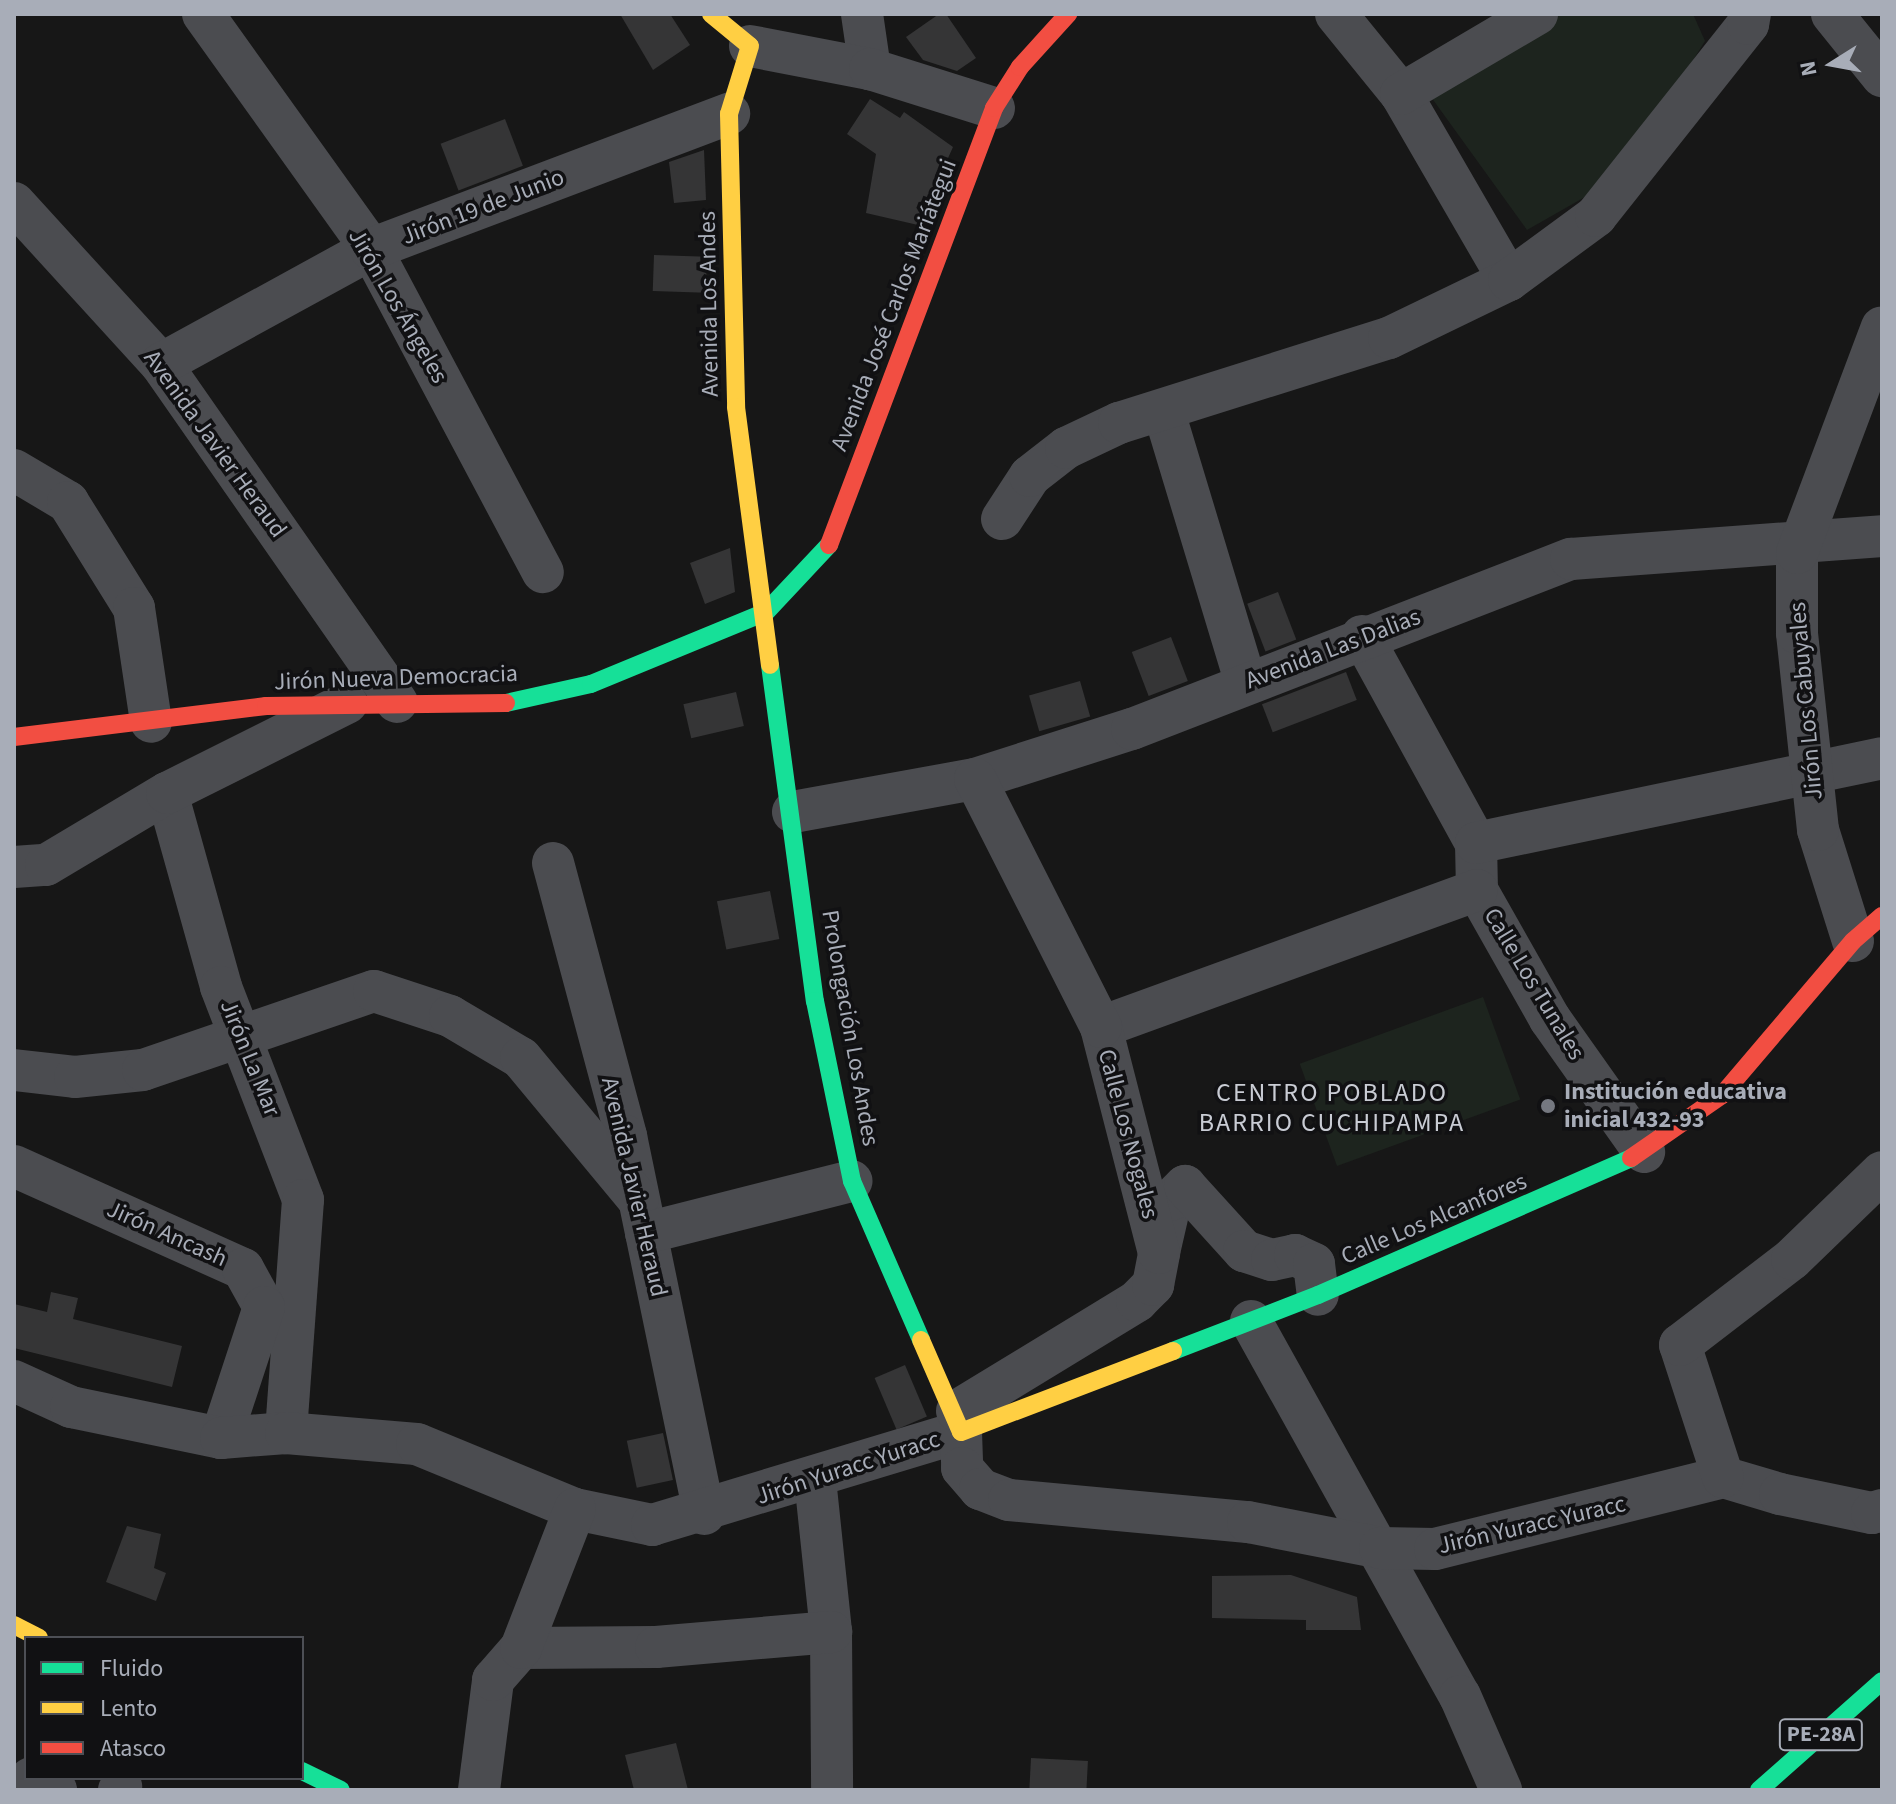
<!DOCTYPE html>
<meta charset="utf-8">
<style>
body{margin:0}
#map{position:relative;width:1896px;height:1804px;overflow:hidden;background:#171717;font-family:"Source Sans 3",sans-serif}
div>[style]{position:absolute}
.green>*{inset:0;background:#1d241e;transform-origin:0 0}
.building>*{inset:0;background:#353536;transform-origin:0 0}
.street>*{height:42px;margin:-21px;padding:0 21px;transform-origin:21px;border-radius:21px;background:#4b4c50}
.fast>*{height:18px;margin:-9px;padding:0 9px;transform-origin:9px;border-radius:9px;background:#16e098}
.slow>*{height:18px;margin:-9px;padding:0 9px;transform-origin:9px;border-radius:9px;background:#ffcf43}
.jam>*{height:18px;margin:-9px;padding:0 9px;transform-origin:9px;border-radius:9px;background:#f24e42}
.dots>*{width:22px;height:22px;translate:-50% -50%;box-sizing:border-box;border:4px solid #111113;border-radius:50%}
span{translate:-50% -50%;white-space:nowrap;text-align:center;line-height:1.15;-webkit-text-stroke:7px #111113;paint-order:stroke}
.shield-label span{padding:2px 6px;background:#111113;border:2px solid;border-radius:6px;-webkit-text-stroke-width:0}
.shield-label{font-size:22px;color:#a8adb8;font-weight:700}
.street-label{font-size:24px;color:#a8adb8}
.poi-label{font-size:24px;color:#a8adb8;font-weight:700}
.left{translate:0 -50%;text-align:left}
.neighbourhood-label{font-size:26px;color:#c9ccd4;letter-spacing:2px}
.frame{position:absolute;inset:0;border:16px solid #a8adb8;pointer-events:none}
.legend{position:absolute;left:24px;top:1636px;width:280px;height:144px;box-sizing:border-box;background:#111113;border:2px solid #4d4f55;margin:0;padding:10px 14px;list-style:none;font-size:24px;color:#a8adb8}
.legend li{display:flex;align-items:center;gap:16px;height:40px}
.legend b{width:40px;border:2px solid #4d4f55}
.north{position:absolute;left:1792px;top:24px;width:80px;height:80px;-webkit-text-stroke:6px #111113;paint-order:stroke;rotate:259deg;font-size:22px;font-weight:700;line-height:32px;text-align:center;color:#a8adb8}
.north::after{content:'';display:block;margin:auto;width:28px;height:36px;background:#a8adb8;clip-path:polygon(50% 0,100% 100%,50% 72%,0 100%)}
</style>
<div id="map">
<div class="green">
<i style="clip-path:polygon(1546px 14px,1693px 14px,1705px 41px,1620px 177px,1527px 230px,1426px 90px)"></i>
<i style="left:1483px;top:997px;width:109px;height:195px;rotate:70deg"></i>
</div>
<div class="building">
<i style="clip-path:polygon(620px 14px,670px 14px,690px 45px,653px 70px)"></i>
<i style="clip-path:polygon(939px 14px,946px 14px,976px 58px,957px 71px,923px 60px,906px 37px)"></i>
<i style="clip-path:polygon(870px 99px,900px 118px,904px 112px,953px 147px,918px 225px,866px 213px,876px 154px,847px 134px)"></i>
<i style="left:505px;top:119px;width:50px;height:69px;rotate:69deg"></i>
<i style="clip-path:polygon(704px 150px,706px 200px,674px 203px,669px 162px)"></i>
<i style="left:654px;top:255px;width:53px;height:36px;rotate:2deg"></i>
<i style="clip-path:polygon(730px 548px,735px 592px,705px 604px,690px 563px)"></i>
<i style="left:1278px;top:592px;width:51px;height:33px;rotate:69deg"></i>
<i style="left:1171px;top:637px;width:47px;height:42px;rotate:69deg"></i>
<i style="left:1346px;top:672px;width:30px;height:90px;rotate:69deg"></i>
<i style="left:1080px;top:681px;width:37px;height:53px;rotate:74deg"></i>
<i style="left:736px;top:692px;width:35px;height:54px;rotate:77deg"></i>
<i style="left:770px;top:891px;width:49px;height:54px;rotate:79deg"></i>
<i style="clip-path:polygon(51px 1292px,78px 1298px,73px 1319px,182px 1346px,172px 1387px,14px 1348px,14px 1304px,47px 1312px)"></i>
<i style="left:905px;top:1365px;width:56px;height:33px;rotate:67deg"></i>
<i style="left:663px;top:1433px;width:48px;height:37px;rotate:78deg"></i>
<i style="clip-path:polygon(127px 1526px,161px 1534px,154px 1568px,166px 1573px,156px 1601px,106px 1582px)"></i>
<i style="clip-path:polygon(1291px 1575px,1357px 1597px,1361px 1630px,1306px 1630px,1306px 1620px,1212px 1618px,1212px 1576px)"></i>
<i style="clip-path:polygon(676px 1743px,688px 1790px,634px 1790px,625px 1755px)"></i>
<i style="left:1031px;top:1758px;width:57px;height:32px;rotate:3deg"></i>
</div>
<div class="street">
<i style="left:203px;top:14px;width:289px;rotate:54.4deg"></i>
<i style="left:371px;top:249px;width:366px;rotate:62deg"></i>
<i style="left:862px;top:14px;width:56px;rotate:81.7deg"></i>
<i style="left:1336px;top:14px;width:103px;rotate:50.9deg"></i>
<i style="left:1401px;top:94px;width:215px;rotate:59.9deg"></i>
<i style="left:1832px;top:14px;width:80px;rotate:51.1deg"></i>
<i style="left:750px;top:46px;width:122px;rotate:10.9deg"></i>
<i style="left:870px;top:69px;width:130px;rotate:17.5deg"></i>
<i style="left:1401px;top:94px;width:158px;rotate:-30.5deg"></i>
<i style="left:14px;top:203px;width:218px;rotate:47.6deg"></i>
<i style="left:161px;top:364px;width:412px;rotate:55.1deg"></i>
<i style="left:161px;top:364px;width:239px;rotate:-28.7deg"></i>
<i style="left:371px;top:249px;width:383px;rotate:-20.7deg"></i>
<i style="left:1164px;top:412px;width:283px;rotate:73.2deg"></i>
<i style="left:14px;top:470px;width:63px;rotate:30.7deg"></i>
<i style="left:68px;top:502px;width:125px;rotate:58.1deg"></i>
<i style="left:134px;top:608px;width:115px;rotate:81.5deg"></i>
<i style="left:1002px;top:519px;width:51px;rotate:-56.9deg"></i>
<i style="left:1030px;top:476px;width:46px;rotate:-37.9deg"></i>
<i style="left:1066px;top:448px;width:59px;rotate:-25.3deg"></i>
<i style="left:1119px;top:423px;width:283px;rotate:-17.5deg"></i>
<i style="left:1389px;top:338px;width:133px;rotate:-25.8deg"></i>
<i style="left:1509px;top:280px;width:108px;rotate:-36.3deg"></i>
<i style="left:1596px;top:216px;width:245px;rotate:-51.6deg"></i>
<i style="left:1748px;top:24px;width:10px;rotate:-79deg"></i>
<i style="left:1362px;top:636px;width:236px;rotate:61.2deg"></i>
<i style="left:1476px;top:843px;width:47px;rotate:88.8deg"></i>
<i style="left:1477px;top:890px;width:148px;rotate:60.5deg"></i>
<i style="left:1550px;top:1019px;width:163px;rotate:54.7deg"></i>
<i style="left:167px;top:793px;width:201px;rotate:74.4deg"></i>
<i style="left:221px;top:987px;width:228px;rotate:68.9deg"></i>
<i style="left:303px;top:1200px;width:234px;rotate:94.2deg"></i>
<i style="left:793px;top:812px;width:185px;rotate:-10.3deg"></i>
<i style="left:975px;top:779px;width:165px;rotate:-17.7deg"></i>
<i style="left:1132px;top:729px;width:471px;rotate:-21.2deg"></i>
<i style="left:1571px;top:559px;width:312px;rotate:-4.2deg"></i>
<i style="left:1476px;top:843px;width:415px;rotate:-11.8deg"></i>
<i style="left:553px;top:863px;width:283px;rotate:75deg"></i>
<i style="left:626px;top:1136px;width:386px;rotate:78.3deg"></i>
<i style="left:14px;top:867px;width:32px;rotate:-4deg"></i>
<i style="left:46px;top:865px;width:141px;rotate:-30.8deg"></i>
<i style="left:167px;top:793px;width:201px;rotate:-26.6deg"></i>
<i style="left:1853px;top:941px;width:116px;rotate:-107.5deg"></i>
<i style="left:1818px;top:830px;width:198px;rotate:-96.1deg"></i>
<i style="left:1797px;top:633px;width:80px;rotate:-90deg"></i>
<i style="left:1797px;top:553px;width:241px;rotate:-69.4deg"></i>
<i style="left:1101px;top:1027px;width:400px;rotate:-20deg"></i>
<i style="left:14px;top:1070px;width:61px;rotate:6.5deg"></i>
<i style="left:75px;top:1077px;width:68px;rotate:-5.9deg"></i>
<i style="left:143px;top:1070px;width:244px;rotate:-18.9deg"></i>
<i style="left:374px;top:991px;width:80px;rotate:18.2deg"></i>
<i style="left:450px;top:1016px;width:82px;rotate:30.6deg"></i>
<i style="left:521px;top:1058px;width:183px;rotate:50.3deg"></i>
<i style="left:14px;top:1166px;width:251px;rotate:24.2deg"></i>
<i style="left:243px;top:1269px;width:43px;rotate:61.1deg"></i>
<i style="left:264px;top:1307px;width:138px;rotate:108.2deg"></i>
<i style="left:646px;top:1233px;width:212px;rotate:-14.2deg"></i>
<i style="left:1160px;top:1248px;width:49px;rotate:-77.1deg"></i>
<i style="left:1171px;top:1200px;width:20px;rotate:-45deg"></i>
<i style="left:1185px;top:1186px;width:88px;rotate:47.8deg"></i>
<i style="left:1244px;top:1251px;width:29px;rotate:18deg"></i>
<i style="left:1272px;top:1260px;width:24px;rotate:-12deg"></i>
<i style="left:1295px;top:1255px;width:21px;rotate:25deg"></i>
<i style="left:1314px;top:1264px;width:31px;rotate:83deg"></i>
<i style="left:1251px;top:1321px;width:429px;rotate:60.9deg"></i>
<i style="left:1460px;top:1696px;width:103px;rotate:66.4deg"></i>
<i style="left:14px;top:1381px;width:63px;rotate:24.5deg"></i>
<i style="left:71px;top:1407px;width:153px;rotate:11.7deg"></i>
<i style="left:221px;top:1438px;width:65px;rotate:-4.4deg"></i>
<i style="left:286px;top:1433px;width:131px;rotate:4.8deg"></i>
<i style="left:417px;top:1444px;width:171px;rotate:22.4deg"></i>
<i style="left:575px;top:1509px;width:79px;rotate:11.7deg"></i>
<i style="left:652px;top:1525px;width:323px;rotate:-16.8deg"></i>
<i style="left:961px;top:1432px;width:36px;rotate:88deg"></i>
<i style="left:962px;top:1468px;width:28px;rotate:49deg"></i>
<i style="left:980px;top:1489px;width:31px;rotate:21deg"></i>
<i style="left:1009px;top:1500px;width:240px;rotate:5.3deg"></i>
<i style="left:1248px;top:1522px;width:135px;rotate:11.1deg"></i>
<i style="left:1380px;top:1548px;width:55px;rotate:1deg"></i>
<i style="left:1435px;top:1549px;width:297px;rotate:-14deg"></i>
<i style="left:1723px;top:1477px;width:59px;rotate:16.6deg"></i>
<i style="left:1780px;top:1494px;width:94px;rotate:11.7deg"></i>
<i style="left:1872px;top:1513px;width:10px;rotate:-17deg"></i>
<i style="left:957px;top:1411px;width:211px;rotate:-31.4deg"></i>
<i style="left:1137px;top:1301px;width:23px;rotate:-45deg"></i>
<i style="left:1153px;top:1285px;width:33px;rotate:-79deg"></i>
<i style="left:1159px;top:1253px;width:233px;rotate:-104.4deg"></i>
<i style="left:1101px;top:1027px;width:278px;rotate:-116.9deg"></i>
<i style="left:1723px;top:1477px;width:139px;rotate:-108deg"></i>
<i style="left:1680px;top:1345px;width:141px;rotate:-37.5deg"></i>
<i style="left:1792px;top:1259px;width:125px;rotate:-44deg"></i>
<i style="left:815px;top:1479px;width:154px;rotate:84deg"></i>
<i style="left:831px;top:1632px;width:158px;rotate:89.6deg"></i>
<i style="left:521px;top:1648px;width:135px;rotate:-0.4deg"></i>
<i style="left:656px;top:1647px;width:176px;rotate:-4.9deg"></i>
<i style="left:31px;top:1778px;width:28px;rotate:26deg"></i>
<i style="left:119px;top:1790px;width:4px;rotate:-56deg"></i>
<i style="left:479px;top:1790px;width:111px;rotate:-82.7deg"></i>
<i style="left:493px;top:1680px;width:43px;rotate:-48.8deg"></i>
<i style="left:521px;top:1648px;width:149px;rotate:-68.8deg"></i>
</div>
<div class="fast">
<i style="left:770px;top:665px;width:339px;rotate:82.4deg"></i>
<i style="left:815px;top:1001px;width:184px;rotate:78.4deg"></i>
<i style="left:852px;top:1181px;width:173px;rotate:66.5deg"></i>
<i style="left:506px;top:703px;width:87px;rotate:-12.6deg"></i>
<i style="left:591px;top:684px;width:189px;rotate:-22.4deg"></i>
<i style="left:766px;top:612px;width:92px;rotate:-46.8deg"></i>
<i style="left:1173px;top:1351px;width:155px;rotate:-21.1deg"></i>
<i style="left:1318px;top:1295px;width:342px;rotate:-23.6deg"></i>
<i style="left:302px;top:1771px;width:43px;rotate:26deg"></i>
<i style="left:1759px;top:1790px;width:164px;rotate:-41.5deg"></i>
</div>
<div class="slow">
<i style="left:711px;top:14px;width:50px;rotate:39.4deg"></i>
<i style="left:750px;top:46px;width:71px;rotate:107.2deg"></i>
<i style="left:729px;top:114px;width:293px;rotate:88.6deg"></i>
<i style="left:736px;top:407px;width:260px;rotate:82.5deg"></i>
<i style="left:921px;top:1340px;width:100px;rotate:66.5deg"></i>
<i style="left:961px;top:1432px;width:227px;rotate:-20.9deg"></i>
<i style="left:14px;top:1625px;width:28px;rotate:27deg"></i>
</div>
<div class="jam">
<i style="left:829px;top:545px;width:467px;rotate:-69.3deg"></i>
<i style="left:994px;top:108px;width:49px;rotate:-57.6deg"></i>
<i style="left:1020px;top:67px;width:72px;rotate:-47.8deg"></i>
<i style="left:14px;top:737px;width:254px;rotate:-7deg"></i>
<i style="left:266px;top:706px;width:240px;rotate:-0.7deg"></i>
<i style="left:1631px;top:1158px;width:111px;rotate:-34.7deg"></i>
<i style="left:1722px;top:1095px;width:202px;rotate:-49.6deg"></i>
<i style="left:1853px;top:941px;width:38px;rotate:-41deg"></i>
</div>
<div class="dots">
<i style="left:1548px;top:1106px;background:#757880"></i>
</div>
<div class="shield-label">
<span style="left:1821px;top:1735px">PE-28A</span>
</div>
<div class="street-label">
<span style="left:483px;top:207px;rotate:-21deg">Jirón 19 de Junio</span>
<span style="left:709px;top:304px;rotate:-91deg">Avenida Los Andes</span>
<span style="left:894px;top:305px;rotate:-69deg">Avenida José Carlos Mariátegui</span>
<span style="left:398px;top:306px;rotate:60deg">Jirón Los Ángeles</span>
<span style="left:215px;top:444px;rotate:54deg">Avenida Javier Heraud</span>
<span style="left:1333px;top:649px;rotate:-21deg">Avenida Las Dalias</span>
<span style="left:396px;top:678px;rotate:-2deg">Jirón Nueva Democracia</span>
<span style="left:1806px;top:701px;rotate:-95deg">Jirón Los Cabuyales</span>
<span style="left:1534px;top:984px;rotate:59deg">Calle Los Tunales</span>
<span style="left:850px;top:1028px;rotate:80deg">Prolongación Los Andes</span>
<span style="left:250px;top:1058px;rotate:68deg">Jirón La Mar</span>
<span style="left:1128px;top:1134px;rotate:75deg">Calle Los Nogales</span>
<span style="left:634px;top:1187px;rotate:77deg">Avenida Javier Heraud</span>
<span style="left:1434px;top:1219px;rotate:-23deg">Calle Los Alcanfores</span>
<span style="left:167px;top:1234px;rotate:24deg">Jirón Ancash</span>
<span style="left:848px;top:1468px;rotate:-18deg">Jirón Yuracc Yuracc</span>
<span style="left:1532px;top:1525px;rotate:-13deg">Jirón Yuracc Yuracc</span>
</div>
<div class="poi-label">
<span class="left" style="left:1564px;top:1106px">Institución educativa<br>inicial 432-93</span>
</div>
<div class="neighbourhood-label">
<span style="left:1332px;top:1108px">CENTRO POBLADO<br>BARRIO CUCHIPAMPA</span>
</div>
<div class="frame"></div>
<ul class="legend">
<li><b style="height:10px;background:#16e098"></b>Fluido</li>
<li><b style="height:10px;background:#ffcf43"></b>Lento</li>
<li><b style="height:10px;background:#f24e42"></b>Atasco</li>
</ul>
<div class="north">N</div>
</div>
